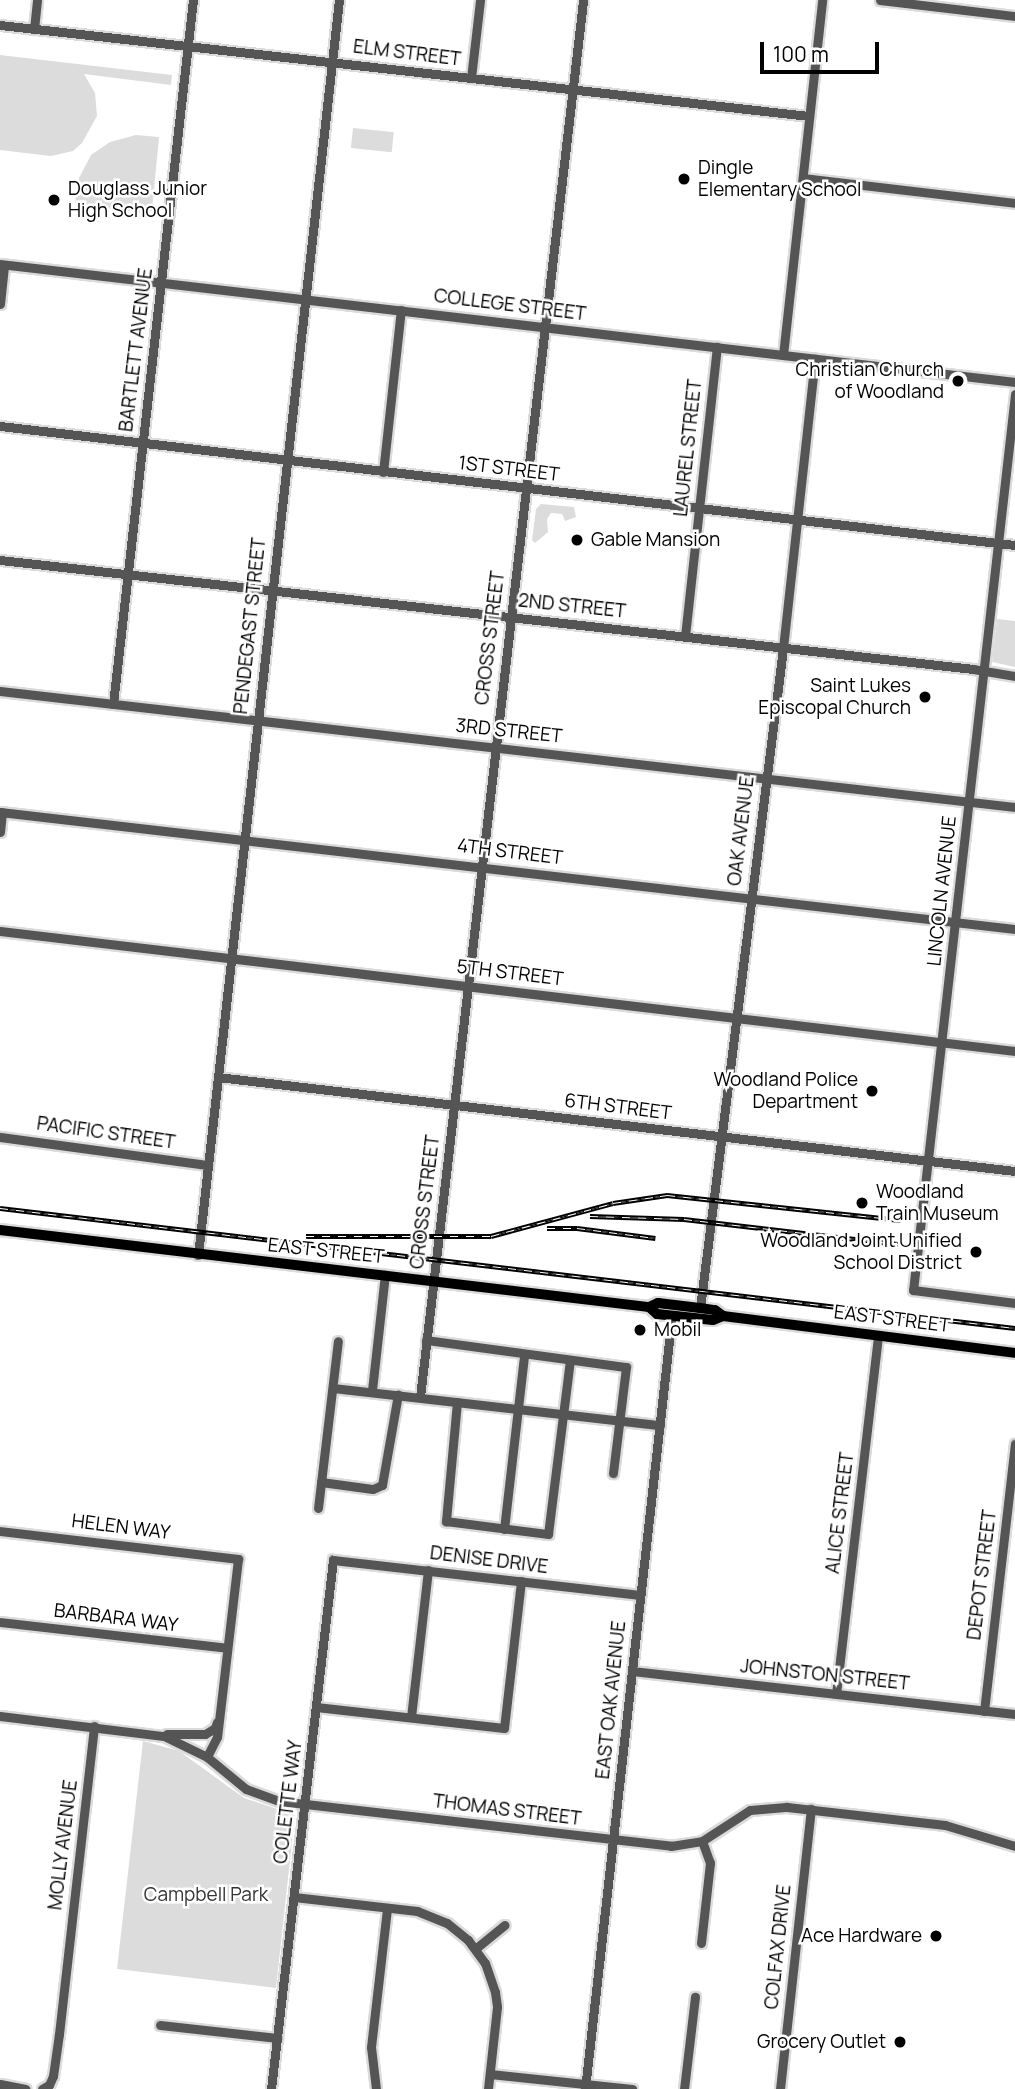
<!DOCTYPE html>
<style>
body{margin:0}
#map{position:relative;width:1015px;height:2089px;overflow:hidden;background:#fff;font-family:Manrope,sans-serif}
div>[style]{position:absolute}
.green>*{inset:0;background:#dcdcdc;transform-origin:0 0}
.roads{filter:drop-shadow(2px 0 #dbdbdb) drop-shadow(-2px 0 #dbdbdb) drop-shadow(0 2px #dbdbdb) drop-shadow(0 -2px #dbdbdb)}
.minor>*{height:9px;margin:-4.5px;padding:0 4.5px;transform-origin:4.5px;border-radius:4.5px;background:#555}
.major>*{height:10px;margin:-5px;padding:0 5px;transform-origin:5px;border-radius:5px;background:#000}
.rail>*{height:5px;margin-top:-2.5px;transform-origin:0;background:repeating-linear-gradient(90deg,#fff 0 8px,#000 0 16px);box-sizing:border-box;border-block:2px solid #000}
.dots>*{width:19px;height:19px;translate:-50% -50%;box-sizing:border-box;border:4px solid #fff;border-radius:50%}
span{translate:-50% -50%;white-space:nowrap;text-align:center;line-height:1.15;-webkit-text-stroke:5px #fff;paint-order:stroke}
.street-label{font-size:19px;color:#000}
.poi-label{font-size:19px;color:#000}
.left{translate:0 -50%;text-align:left}
.right{translate:-100% -50%;text-align:right}
.park-label{font-size:19px;color:#333}
.scale{position:absolute;left:760px;top:42px;width:119px;height:32px;box-sizing:border-box;border:4px solid #000;border-top:0;padding-left:9px;font-size:21px;line-height:24px;white-space:nowrap;color:#000;-webkit-text-stroke:5px #fff;paint-order:stroke}
</style>
<div id="map">
<div class="green">
<i style="clip-path:polygon(0 55px,172px 75px,171px 85px,84px 74px,95px 93px,97px 116px,82px 143px,73px 151px,51px 156px,0 150px)"></i>
<i style="left:353px;top:128px;width:41px;height:20px;rotate:6deg"></i>
<i style="clip-path:polygon(136px 135px,159px 137px,152px 210px,147px 214px,75px 203px,79px 178px,91px 155px,110px 142px)"></i>
<i style="clip-path:polygon(541px 504px,574px 507px,576px 517px,565px 521px,562px 514px,551px 513px,547px 519px,548px 532px,535px 543px,532px 540px,536px 509px)"></i>
<i style="clip-path:polygon(997px 619px,1015px 621px,1015px 667px,992px 662px)"></i>
<i style="clip-path:polygon(143px 1741px,179px 1751px,244px 1798px,295px 1815px,276px 1988px,117px 1969px)"></i>
</div>
<div class="roads">
<div class="minor">
<i style="left:880px;top:0;width:136px;rotate:6.8deg"></i>
<i style="left:0;top:25px;width:814px;rotate:6.42deg"></i>
<i style="left:34px;top:29px;width:29px;rotate:-84deg"></i>
<i style="left:471px;top:78px;width:79px;rotate:-83.4deg"></i>
<i style="left:803px;top:178px;width:213px;rotate:6.7deg"></i>
<i style="left:0;top:264px;width:1022px;rotate:6.63deg"></i>
<i style="left:0;top:304px;width:39px;rotate:-84deg"></i>
<i style="left:783px;top:355px;width:357px;rotate:-83.7deg"></i>
<i style="left:1015px;top:394px;width:902px;rotate:96.49deg"></i>
<i style="left:913px;top:1290px;width:103px;rotate:7.3deg"></i>
<i style="left:0;top:426px;width:1022px;rotate:6.69deg"></i>
<i style="left:383px;top:472px;width:163px;rotate:-83.7deg"></i>
<i style="left:0;top:560px;width:979px;rotate:6.39deg"></i>
<i style="left:973px;top:669px;width:43px;rotate:9.5deg"></i>
<i style="left:685px;top:636px;width:291px;rotate:-83.7deg"></i>
<i style="left:0;top:691px;width:1022px;rotate:6.52deg"></i>
<i style="left:113px;top:704px;width:709px;rotate:-83.52deg"></i>
<i style="left:0;top:812px;width:1022px;rotate:6.58deg"></i>
<i style="left:0;top:832px;width:20px;rotate:-84deg"></i>
<i style="left:0;top:931px;width:1022px;rotate:6.74deg"></i>
<i style="left:218px;top:1077px;width:803px;rotate:6.73deg"></i>
<i style="left:0;top:1137px;width:210px;rotate:7.7deg"></i>
<i style="left:198px;top:1255px;width:1263px;rotate:-83.59deg"></i>
<i style="left:700px;top:1308px;width:665px;rotate:-82.83deg"></i>
<i style="left:783px;top:648px;width:291px;rotate:-83.7deg"></i>
<i style="left:426px;top:1340px;width:202px;rotate:7.7deg"></i>
<i style="left:626px;top:1367px;width:107px;rotate:97deg"></i>
<i style="left:333px;top:1388px;width:329px;rotate:6.5deg"></i>
<i style="left:372px;top:1390px;width:116px;rotate:-83.6deg"></i>
<i style="left:420px;top:1397px;width:1406px;rotate:-83.34deg"></i>
<i style="left:457px;top:1402px;width:120px;rotate:95.3deg"></i>
<i style="left:446px;top:1521px;width:103px;rotate:7.3deg"></i>
<i style="left:548px;top:1534px;width:174px;rotate:-82.8deg"></i>
<i style="left:321px;top:1482px;width:52px;rotate:7.7deg"></i>
<i style="left:373px;top:1489px;width:10px;rotate:-24deg"></i>
<i style="left:382px;top:1485px;width:92px;rotate:-80deg"></i>
<i style="left:318px;top:1508px;width:168px;rotate:-83.2deg"></i>
<i style="left:504px;top:1529px;width:174px;rotate:-83.4deg"></i>
<i style="left:0;top:1531px;width:240px;rotate:6.7deg"></i>
<i style="left:238px;top:1559px;width:179px;rotate:96.7deg"></i>
<i style="left:217px;top:1737px;width:22px;rotate:117deg"></i>
<i style="left:0;top:1622px;width:228px;rotate:6.5deg"></i>
<i style="left:632px;top:1671px;width:385px;rotate:6.4deg"></i>
<i style="left:836px;top:1694px;width:361px;rotate:-83.3deg"></i>
<i style="left:316px;top:1707px;width:189px;rotate:6.4deg"></i>
<i style="left:504px;top:1728px;width:148px;rotate:-83.4deg"></i>
<i style="left:984px;top:1711px;width:269px;rotate:-83.4deg"></i>
<i style="left:0;top:1716px;width:165px;rotate:7deg"></i>
<i style="left:164px;top:1736px;width:48px;rotate:26deg"></i>
<i style="left:207px;top:1757px;width:50px;rotate:39.4deg"></i>
<i style="left:246px;top:1789px;width:35px;rotate:20deg"></i>
<i style="left:279px;top:1801px;width:395px;rotate:6.5deg"></i>
<i style="left:671px;top:1846px;width:31px;rotate:-9deg"></i>
<i style="left:702px;top:1841px;width:57px;rotate:-32.9deg"></i>
<i style="left:750px;top:1810px;width:37px;rotate:-5deg"></i>
<i style="left:787px;top:1807px;width:159px;rotate:6.5deg"></i>
<i style="left:945px;top:1825px;width:73px;rotate:16.7deg"></i>
<i style="left:411px;top:1717px;width:148px;rotate:-83.4deg"></i>
<i style="left:167px;top:1734px;width:38px"></i>
<i style="left:205px;top:1734px;width:12px;rotate:-31deg"></i>
<i style="left:215px;top:1728px;width:6px;rotate:-72deg"></i>
<i style="left:294px;top:1897px;width:124px;rotate:6.5deg"></i>
<i style="left:417px;top:1911px;width:32px;rotate:22deg"></i>
<i style="left:447px;top:1923px;width:27px;rotate:39deg"></i>
<i style="left:468px;top:1940px;width:29px;rotate:54deg"></i>
<i style="left:485px;top:1963px;width:31px;rotate:71deg"></i>
<i style="left:495px;top:1992px;width:15px;rotate:82deg"></i>
<i style="left:497px;top:2007px;width:82px;rotate:96.3deg"></i>
<i style="left:701px;top:1943px;width:81px;rotate:-83.6deg"></i>
<i style="left:710px;top:1863px;width:23px;rotate:-110deg"></i>
<i style="left:475px;top:1949px;width:38px;rotate:-39deg"></i>
<i style="left:160px;top:2025px;width:118px;rotate:6.3deg"></i>
<i style="left:490px;top:2074px;width:143px;rotate:6deg"></i>
<i style="left:0;top:2084px;width:26px;rotate:11deg"></i>
<i style="left:42px;top:2089px;width:8px;rotate:-30deg"></i>
<i style="left:49px;top:2085px;width:10px;rotate:-66deg"></i>
<i style="left:53px;top:2076px;width:42px;rotate:-81.9deg"></i>
<i style="left:59px;top:2034px;width:310px;rotate:-83.5deg"></i>
<i style="left:271px;top:2089px;width:533px;rotate:-83.32deg"></i>
<i style="left:333px;top:1560px;width:309px;rotate:6.5deg"></i>
<i style="left:376px;top:2089px;width:42px;rotate:-96.8deg"></i>
<i style="left:371px;top:2047px;width:140px;rotate:-83.4deg"></i>
<i style="left:585px;top:2089px;width:779px;rotate:-83.59deg"></i>
<i style="left:684px;top:2089px;width:93px;rotate:-83.2deg"></i>
<i style="left:780px;top:2089px;width:282px;rotate:-83.7deg"></i>
</div>
<div class="major">
<i style="left:0;top:1230px;width:654px;rotate:6.77deg"></i>
<i style="left:649px;top:1307px;width:11px;rotate:41deg"></i>
<i style="left:657px;top:1314px;width:56px;rotate:6.1deg"></i>
<i style="left:713px;top:1320px;width:11px;rotate:-22deg"></i>
<i style="left:723px;top:1316px;width:294px;rotate:7.2deg"></i>
<i style="left:649px;top:1307px;width:10px;rotate:-24deg"></i>
<i style="left:658px;top:1303px;width:42px;rotate:6.8deg"></i>
<i style="left:700px;top:1308px;width:15px;rotate:8deg"></i>
<i style="left:715px;top:1310px;width:10px;rotate:37deg"></i>
</div>
</div>
<div class="rail">
<i style="left:0;top:1208px;width:1022px;rotate:6.74deg"></i>
<i style="left:590px;top:1216px;width:94px;rotate:1.8deg"></i>
<i style="left:684px;top:1219px;width:215px;rotate:6.7deg"></i>
<i style="left:547px;top:1228px;width:30px"></i>
<i style="left:577px;top:1228px;width:79px;rotate:7.3deg"></i>
<i style="left:306px;top:1236px;width:185px"></i>
<i style="left:491px;top:1236px;width:126px;rotate:-15.1deg"></i>
<i style="left:613px;top:1203px;width:55px;rotate:-8.4deg"></i>
<i style="left:667px;top:1195px;width:235px;rotate:6.1deg"></i>
</div>
<div class="dots">
<i style="left:684px;top:179px;background:#000"></i>
<i style="left:54px;top:200px;background:#000"></i>
<i style="left:958px;top:381px;background:#000"></i>
<i style="left:577px;top:540px;background:#000"></i>
<i style="left:925px;top:697px;background:#000"></i>
<i style="left:872px;top:1091px;background:#000"></i>
<i style="left:862px;top:1203px;background:#000"></i>
<i style="left:976px;top:1252px;background:#000"></i>
<i style="left:640px;top:1330px;background:#000"></i>
<i style="left:936px;top:1936px;background:#000"></i>
<i style="left:900px;top:2042px;background:#000"></i>
</div>
<div class="street-label">
<span style="left:407px;top:53px;rotate:7deg">ELM STREET</span>
<span style="left:510px;top:305px;rotate:7deg">COLLEGE STREET</span>
<span style="left:136px;top:350px;rotate:-83deg">BARTLETT AVENUE</span>
<span style="left:688px;top:448px;rotate:-84deg">LAUREL STREET</span>
<span style="left:509px;top:469px;rotate:7deg">1ST STREET</span>
<span style="left:572px;top:606px;rotate:6deg">2ND STREET</span>
<span style="left:250px;top:626px;rotate:-84deg">PENDEGAST STREET</span>
<span style="left:490px;top:638px;rotate:-83deg">CROSS STREET</span>
<span style="left:509px;top:731px;rotate:6deg">3RD STREET</span>
<span style="left:741px;top:831px;rotate:-83deg">OAK AVENUE</span>
<span style="left:510px;top:852px;rotate:7deg">4TH STREET</span>
<span style="left:942px;top:891px;rotate:-84deg">LINCOLN AVENUE</span>
<span style="left:510px;top:973px;rotate:7deg">5TH STREET</span>
<span style="left:618px;top:1107px;rotate:7deg">6TH STREET</span>
<span style="left:106px;top:1133px;rotate:8deg">PACIFIC STREET</span>
<span style="left:425px;top:1202px;rotate:-83deg">CROSS STREET</span>
<span style="left:326px;top:1251px;rotate:6deg">EAST STREET</span>
<span style="left:892px;top:1319px;rotate:7deg">EAST STREET</span>
<span style="left:840px;top:1513px;rotate:-83deg">ALICE STREET</span>
<span style="left:121px;top:1527px;rotate:7deg">HELEN WAY</span>
<span style="left:489px;top:1560px;rotate:7deg">DENISE DRIVE</span>
<span style="left:982px;top:1575px;rotate:-83deg">DEPOT STREET</span>
<span style="left:116px;top:1618px;rotate:7deg">BARBARA WAY</span>
<span style="left:825px;top:1675px;rotate:6deg">JOHNSTON STREET</span>
<span style="left:611px;top:1700px;rotate:-84deg">EAST OAK AVENUE</span>
<span style="left:288px;top:1802px;rotate:-83deg">COLETTE WAY</span>
<span style="left:507px;top:1810px;rotate:7deg">THOMAS STREET</span>
<span style="left:63px;top:1845px;rotate:-83deg">MOLLY AVENUE</span>
<span style="left:778px;top:1947px;rotate:-84deg">COLFAX DRIVE</span>
</div>
<div class="poi-label">
<span class="left" style="left:698px;top:179px">Dingle<br>Elementary School</span>
<span class="left" style="left:68px;top:200px">Douglass Junior<br>High School</span>
<span class="right" style="left:944px;top:381px">Christian Church<br>of Woodland</span>
<span class="left" style="left:591px;top:540px">Gable Mansion</span>
<span class="right" style="left:911px;top:697px">Saint Lukes<br>Episcopal Church</span>
<span class="right" style="left:858px;top:1091px">Woodland Police<br>Department</span>
<span class="left" style="left:876px;top:1203px">Woodland<br>Train Museum</span>
<span class="right" style="left:962px;top:1252px">Woodland Joint Unified<br>School District</span>
<span class="left" style="left:654px;top:1330px">Mobil</span>
<span class="right" style="left:922px;top:1936px">Ace Hardware</span>
<span class="right" style="left:886px;top:2042px">Grocery Outlet</span>
</div>
<div class="park-label">
<span style="left:206px;top:1895px">Campbell Park</span>
</div>
<div class="scale">100 m</div>
</div>
